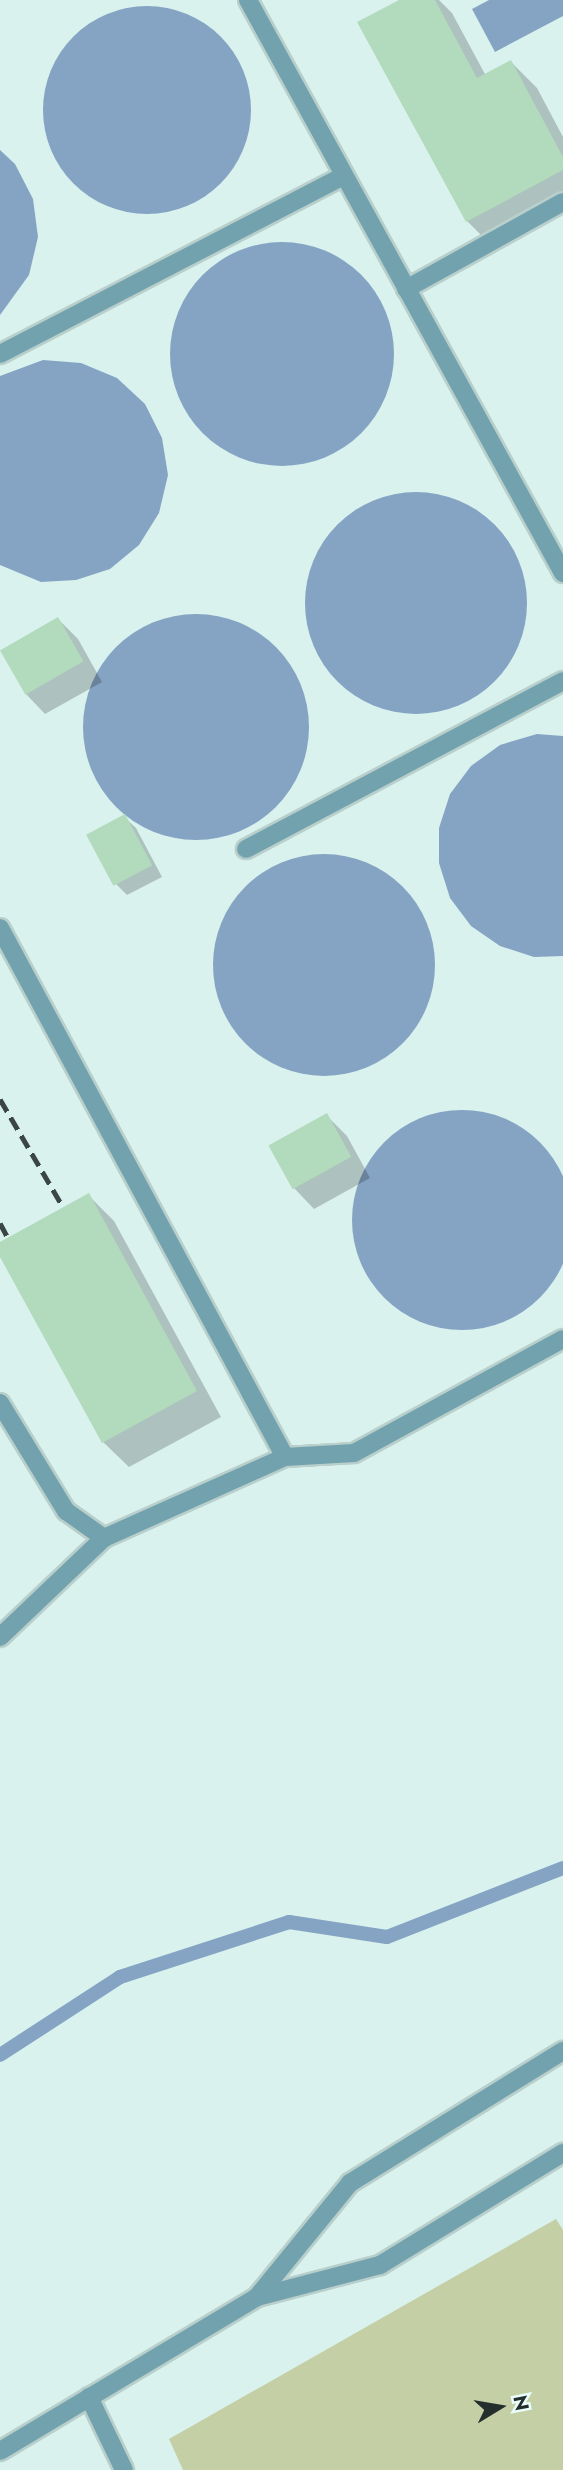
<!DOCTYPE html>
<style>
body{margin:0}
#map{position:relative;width:563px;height:2470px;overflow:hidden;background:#d9f2ee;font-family:Jost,sans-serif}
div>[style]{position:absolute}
.green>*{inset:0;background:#c4cfa5}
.water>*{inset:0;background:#85a4c4}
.round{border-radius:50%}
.shadow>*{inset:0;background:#0003}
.stream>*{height:14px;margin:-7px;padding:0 7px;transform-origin:7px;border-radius:7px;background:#85a4c4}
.building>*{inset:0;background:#b2dabc;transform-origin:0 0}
.roads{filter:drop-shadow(2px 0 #b8cfcb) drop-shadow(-2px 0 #b8cfcb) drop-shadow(0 2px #b8cfcb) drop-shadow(0 -2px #b8cfcb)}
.service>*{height:18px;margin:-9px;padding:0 9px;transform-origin:9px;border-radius:9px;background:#73a2af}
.tertiary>*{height:18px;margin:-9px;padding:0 9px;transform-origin:9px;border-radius:9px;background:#73a2af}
.rail>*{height:5px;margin-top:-2.5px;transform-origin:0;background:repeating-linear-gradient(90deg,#3a4644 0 14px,transparent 0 21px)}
span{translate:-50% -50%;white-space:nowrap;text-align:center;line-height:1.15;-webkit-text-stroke:6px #eafffb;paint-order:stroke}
.north{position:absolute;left:465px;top:2372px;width:70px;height:70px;-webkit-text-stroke:5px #eafffb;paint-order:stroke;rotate:79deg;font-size:19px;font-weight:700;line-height:28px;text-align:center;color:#242e2c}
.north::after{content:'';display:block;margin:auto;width:24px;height:32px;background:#242e2c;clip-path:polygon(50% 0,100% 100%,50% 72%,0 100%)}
</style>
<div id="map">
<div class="green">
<i style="clip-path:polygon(556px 2219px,563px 2230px,563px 2470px,183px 2470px,169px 2439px)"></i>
</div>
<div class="water">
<i style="clip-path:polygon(489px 0,563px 0,563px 16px,495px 52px,472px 9px)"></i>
<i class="round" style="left:43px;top:6px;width:208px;height:208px"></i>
<i style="clip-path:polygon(0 150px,15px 164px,33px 199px,38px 237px,29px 275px,0 315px)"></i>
<i class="round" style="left:170px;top:242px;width:224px;height:224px"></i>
<i style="clip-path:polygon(43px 360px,81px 363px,117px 378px,145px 404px,162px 438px,168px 475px,159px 513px,139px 545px,110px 569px,76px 580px,41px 582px,0 565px,0 376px)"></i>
<i class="round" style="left:305px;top:492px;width:222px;height:222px"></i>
<i class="round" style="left:83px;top:614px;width:226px;height:226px"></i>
<i style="clip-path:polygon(537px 734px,563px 736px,563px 956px,534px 957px,500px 946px,471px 926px,450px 898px,439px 863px,439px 828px,450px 794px,471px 766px,500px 745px)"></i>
<i class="round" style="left:213px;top:854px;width:222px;height:222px"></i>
<i class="round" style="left:352px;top:1110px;width:220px;height:220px"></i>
</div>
<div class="shadow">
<i style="clip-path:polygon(402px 0,439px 0,452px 13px,486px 76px,511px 62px,537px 88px,563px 137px,563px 209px,493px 247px,467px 221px)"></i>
<i style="clip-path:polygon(58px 619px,78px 639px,102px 682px,45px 714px,25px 693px)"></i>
<i style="clip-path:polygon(124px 817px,136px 828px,162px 877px,127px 895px,116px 884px)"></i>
<i style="clip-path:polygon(326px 1115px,347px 1136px,370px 1178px,314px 1209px,294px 1188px,270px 1146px)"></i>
<i style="clip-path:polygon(88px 1195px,114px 1221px,221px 1417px,129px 1467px,103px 1442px,0 1254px,0 1244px)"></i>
</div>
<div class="stream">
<i style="left:0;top:2055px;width:143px;rotate:-33deg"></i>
<i style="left:120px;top:1977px;width:178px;rotate:-18deg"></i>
<i style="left:289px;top:1922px;width:99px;rotate:8.7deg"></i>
<i style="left:387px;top:1937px;width:189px;rotate:-21.4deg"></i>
</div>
<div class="building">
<i style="clip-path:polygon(399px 0,435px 0,477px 78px,511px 60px,563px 157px,563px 170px,466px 222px,357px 22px)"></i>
<i style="left:58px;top:617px;width:51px;height:67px;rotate:60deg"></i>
<i style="left:125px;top:814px;width:58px;height:44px;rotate:62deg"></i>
<i style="left:327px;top:1113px;width:50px;height:67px;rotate:61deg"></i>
<i style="clip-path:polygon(89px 1193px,197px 1391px,102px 1443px,0 1257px,0 1242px)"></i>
</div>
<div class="roads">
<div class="service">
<i style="left:248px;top:0;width:654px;rotate:61.2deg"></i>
<i style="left:406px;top:289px;width:179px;rotate:-29deg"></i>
<i style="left:0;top:354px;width:387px;rotate:-27.4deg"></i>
<i style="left:246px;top:849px;width:359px;rotate:-27.9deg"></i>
<i style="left:0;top:928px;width:601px;rotate:61.69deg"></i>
<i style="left:0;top:1403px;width:127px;rotate:58.6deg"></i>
<i style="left:66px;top:1511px;width:47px;rotate:35.4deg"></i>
<i style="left:0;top:1637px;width:144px;rotate:-43.6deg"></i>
<i style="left:104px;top:1538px;width:198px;rotate:-24.1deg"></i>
<i style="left:285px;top:1457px;width:69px;rotate:-3.3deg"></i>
<i style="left:354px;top:1453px;width:238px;rotate:-28.6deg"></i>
<i style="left:89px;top:2397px;width:81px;rotate:64.4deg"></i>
</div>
<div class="tertiary">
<i style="left:257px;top:2297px;width:147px;rotate:-50.8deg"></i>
<i style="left:350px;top:2183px;width:251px;rotate:-31.8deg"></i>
<i style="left:0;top:2451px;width:300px;rotate:-30.9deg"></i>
<i style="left:257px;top:2297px;width:127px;rotate:-14.6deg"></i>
<i style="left:380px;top:2265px;width:215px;rotate:-31.5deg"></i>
</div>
</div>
<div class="rail">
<i style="left:0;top:1099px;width:125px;rotate:59.7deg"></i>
<i style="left:0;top:1223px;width:17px;rotate:62deg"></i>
</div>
<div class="north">N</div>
</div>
